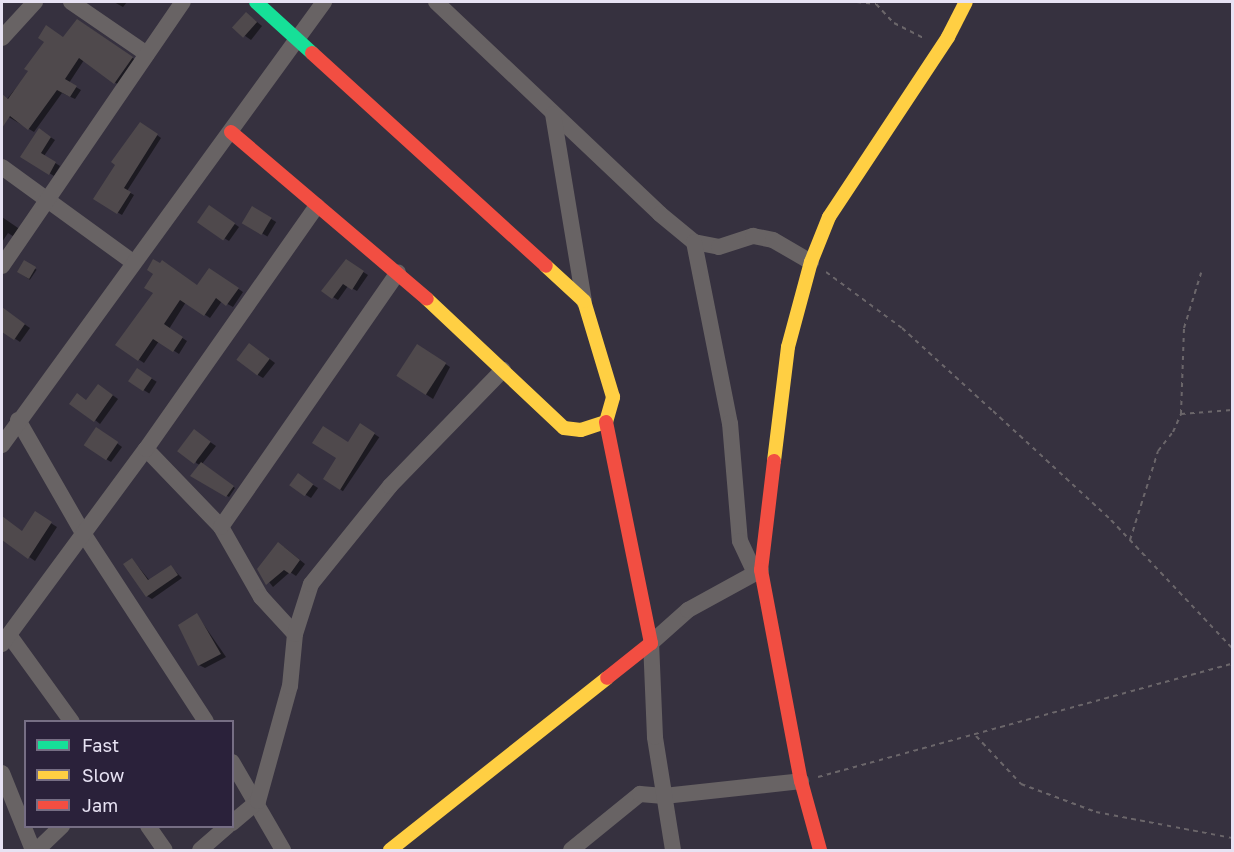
<!DOCTYPE html>
<style>
body{margin:0}
#map{position:relative;width:1234px;height:852px;overflow:hidden;background:#36313f;font-family:"Golos Text",sans-serif}
div>[style]{position:absolute}
.shadow>*{inset:0;background:#0007;transform-origin:0 0}
.building>*{inset:0;background:#4f494c;transform-origin:0 0}
.path>*{height:2px;margin-top:-1px;transform-origin:0;background:repeating-linear-gradient(90deg,#6b666a 0 4.5px,transparent 0 9px)}
.street>*{height:16px;margin:-8px;padding:0 8px;transform-origin:8px;border-radius:8px;background:#686364}
.fast>*{height:14px;margin:-7px;padding:0 7px;transform-origin:7px;border-radius:7px;background:#16e098}
.slow>*{height:14px;margin:-7px;padding:0 7px;transform-origin:7px;border-radius:7px;background:#ffcf43}
.jam>*{height:14px;margin:-7px;padding:0 7px;transform-origin:7px;border-radius:7px;background:#f24e42}
span{translate:-50% -50%;white-space:nowrap;text-align:center;line-height:1.15;-webkit-text-stroke:4.5px #2a213a;paint-order:stroke}
.frame{position:absolute;inset:0;border:3px solid #e7e2f3;pointer-events:none}
.legend{position:absolute;left:24px;top:720px;width:210px;height:108px;box-sizing:border-box;background:#2a213a;border:2px solid #766e84;margin:0;padding:8px 10px;list-style:none;font-size:18px;color:#e7e2f3}
.legend li{display:flex;align-items:center;gap:12px;height:30px}
.legend b{width:30px;border:2px solid #766e84}
</style>
<div id="map">
<div class="shadow">
<i style="clip-path:polygon(114px 2px,127px 2px,123px 7px)"></i>
<i style="clip-path:polygon(252px 18px,262px 26px,251px 40px,235px 29px)"></i>
<i style="clip-path:polygon(82px 23px,137px 61px,120px 86px,84px 60px,69px 83px,81px 90px,75px 99px,62px 93px,34px 132px,2px 113px,2px 105px,30px 71px)"></i>
<i style="clip-path:polygon(145px 126px,161px 138px,127px 191px,134px 195px,122px 215px,95px 199px)"></i>
<i style="clip-path:polygon(39px 130px,55px 140px,44px 156px,60px 166px,54px 176px,23px 157px)"></i>
<i style="left:253px;top:208px;width:27px;height:17px;rotate:31deg"></i>
<i style="clip-path:polygon(215px 210px,239px 227px,229px 241px,224px 238px)"></i>
<i style="clip-path:polygon(2px 217px,21px 230px,16px 238px,8px 233px,2px 242px)"></i>
<i style="clip-path:polygon(346px 261px,368px 275px,357px 291px,348px 286px,338px 300px,323px 291px)"></i>
<i style="left:25px;top:262px;width:14px;height:12px;rotate:34deg"></i>
<i style="clip-path:polygon(215px 273px,243px 292px,233px 307px,222px 301px,210px 318px,186px 302px,169px 329px,187px 341px,179px 354px,159px 341px,144px 363px,117px 345px)"></i>
<i style="clip-path:polygon(4px 310px,30px 328px,20px 342px,2px 330px)"></i>
<i style="clip-path:polygon(255px 348px,275px 363px,263px 378px,258px 375px)"></i>
<i style="clip-path:polygon(423px 349px,450px 367px,433px 399px,398px 376px)"></i>
<i style="left:138px;top:370px;width:22px;height:14px;rotate:32deg"></i>
<i style="clip-path:polygon(104px 389px,118px 399px,100px 424px,95px 420px,87px 401px)"></i>
<i style="left:361px;top:425px;width:22px;height:65px;rotate:34deg"></i>
<i style="clip-path:polygon(102px 432px,122px 447px,111px 462px,106px 459px)"></i>
<i style="clip-path:polygon(200px 435px,216px 446px,202px 464px,235px 488px,229px 497px,192px 476px,200px 465px,196px 463px)"></i>
<i style="clip-path:polygon(304px 479px,318px 488px,311px 498px,306px 495px)"></i>
<i style="clip-path:polygon(35px 513px,57px 527px,35px 561px,2px 538px,2px 519px,23px 532px)"></i>
<i style="clip-path:polygon(284px 547px,305px 564px,296px 576px,290px 572px,273px 587px,259px 569px)"></i>
<i style="clip-path:polygon(132px 559px,150px 581px,171px 567px,182px 578px,152px 599px,147px 596px)"></i>
<i style="clip-path:polygon(197px 615px,226px 657px,205px 668px,199px 665px)"></i>
</div>
<div class="building">
<i style="left:246px;top:12px;width:15px;height:21px;rotate:42deg"></i>
<i style="clip-path:polygon(77px 19px,133px 57px,114px 84px,79px 58px,65px 79px,77px 86px,70px 97px,57px 90px,28px 130px,10px 116px,2px 128px,2px 94px,8px 99px,28px 71px,24px 69px,44px 42px,38px 38px,46px 25px,63px 37px)"></i>
<i style="clip-path:polygon(140px 122px,158px 134px,124px 188px,131px 192px,117px 214px,93px 199px,115px 165px,111px 162px)"></i>
<i style="clip-path:polygon(39px 128px,51px 137px,41px 153px,56px 162px,49px 175px,20px 157px)"></i>
<i style="left:209px;top:205px;width:32px;height:21px;rotate:35deg"></i>
<i style="left:252px;top:206px;width:23px;height:20px;rotate:31deg"></i>
<i style="clip-path:polygon(153px 259px,160px 263px,162px 260px,197px 285px,209px 268px,239px 288px,226px 306px,216px 298px,204px 316px,180px 300px,164px 324px,183px 337px,173px 352px,153px 339px,138px 361px,115px 345px,153px 293px,144px 288px,153px 274px,147px 270px)"></i>
<i style="clip-path:polygon(346px 259px,364px 271px,352px 290px,343px 284px,332px 299px,321px 291px)"></i>
<i style="left:24px;top:260px;width:14px;height:14px;rotate:30deg"></i>
<i style="clip-path:polygon(2px 307px,25px 324px,14px 340px,2px 332px)"></i>
<i style="left:249px;top:343px;width:26px;height:21px;rotate:37deg"></i>
<i style="left:417px;top:344px;width:35px;height:38px;rotate:33deg"></i>
<i style="left:137px;top:368px;width:18px;height:16px;rotate:34deg"></i>
<i style="clip-path:polygon(98px 384px,113px 395px,94px 422px,69px 404px,77px 393px,86px 400px)"></i>
<i style="clip-path:polygon(360px 423px,375px 433px,340px 490px,323px 479px,336px 458px,312px 443px,323px 426px,348px 442px)"></i>
<i style="left:96px;top:427px;width:27px;height:22px;rotate:34deg"></i>
<i style="left:194px;top:429px;width:21px;height:28px;rotate:37deg"></i>
<i style="clip-path:polygon(201px 462px,234px 486px,226px 497px,190px 476px)"></i>
<i style="left:298px;top:473px;width:19px;height:15px;rotate:36deg"></i>
<i style="clip-path:polygon(35px 511px,52px 522px,28px 559px,2px 540px,2px 516px,22px 531px)"></i>
<i style="clip-path:polygon(278px 542px,300px 560px,290px 574px,284px 570px,266px 585px,257px 569px)"></i>
<i style="clip-path:polygon(132px 558px,148px 580px,171px 565px,178px 575px,146px 597px,123px 564px)"></i>
<i style="clip-path:polygon(197px 613px,221px 654px,198px 666px,178px 625px)"></i>
</div>
<div class="path">
<i style="left:857px;top:2px;width:19px;rotate:6deg"></i>
<i style="left:876px;top:4px;width:26px;rotate:47deg"></i>
<i style="left:894px;top:23px;width:35px;rotate:27deg"></i>
<i style="left:826px;top:272px;width:94px;rotate:36.4deg"></i>
<i style="left:902px;top:328px;width:123px;rotate:42.4deg"></i>
<i style="left:993px;top:411px;width:161px;rotate:42.7deg"></i>
<i style="left:1111px;top:520px;width:176px;rotate:46.6deg"></i>
<i style="left:1181px;top:414px;width:51px;rotate:-4.5deg"></i>
<i style="left:1130px;top:540px;width:93px;rotate:-72.5deg"></i>
<i style="left:1158px;top:451px;width:24px;rotate:-52deg"></i>
<i style="left:1173px;top:432px;width:20px;rotate:-66deg"></i>
<i style="left:1181px;top:414px;width:86px;rotate:-88deg"></i>
<i style="left:1184px;top:328px;width:58px;rotate:-72.8deg"></i>
<i style="left:976px;top:736px;width:66px;rotate:46.8deg"></i>
<i style="left:1021px;top:784px;width:80px;rotate:20.5deg"></i>
<i style="left:1096px;top:812px;width:138px;rotate:10.8deg"></i>
<i style="left:818px;top:777px;width:429px;rotate:-15.3deg"></i>
</div>
<div class="street">
<i style="left:71px;top:2px;width:92px;rotate:34.4deg"></i>
<i style="left:436px;top:2px;width:308px;rotate:43.4deg"></i>
<i style="left:660px;top:214px;width:44px;rotate:39.5deg"></i>
<i style="left:694px;top:242px;width:25px;rotate:11deg"></i>
<i style="left:719px;top:247px;width:36px;rotate:-18deg"></i>
<i style="left:753px;top:236px;width:20px;rotate:11deg"></i>
<i style="left:773px;top:240px;width:44px;rotate:30.1deg"></i>
<i style="left:2px;top:38px;width:49px;rotate:-47.5deg"></i>
<i style="left:553px;top:114px;width:190px;rotate:80.6deg"></i>
<i style="left:2px;top:167px;width:163px;rotate:36deg"></i>
<i style="left:694px;top:242px;width:185px;rotate:78.8deg"></i>
<i style="left:730px;top:423px;width:118px;rotate:85.2deg"></i>
<i style="left:740px;top:541px;width:35px;rotate:65deg"></i>
<i style="left:2px;top:266px;width:320px;rotate:-55.6deg"></i>
<i style="left:18px;top:420px;width:130px;rotate:60.1deg"></i>
<i style="left:83px;top:533px;width:225px;rotate:56.9deg"></i>
<i style="left:2px;top:445px;width:548px;rotate:-53.99deg"></i>
<i style="left:146px;top:449px;width:108px;rotate:46.1deg"></i>
<i style="left:221px;top:527px;width:81px;rotate:60.3deg"></i>
<i style="left:261px;top:597px;width:50px;rotate:47.4deg"></i>
<i style="left:221px;top:527px;width:310px;rotate:-55.2deg"></i>
<i style="left:9px;top:635px;width:107px;rotate:54.1deg"></i>
<i style="left:2px;top:644px;width:242px;rotate:-53.6deg"></i>
<i style="left:146px;top:449px;width:297px;rotate:-54.9deg"></i>
<i style="left:232px;top:762px;width:102px;rotate:59.9deg"></i>
<i style="left:2px;top:773px;width:83px;rotate:68.1deg"></i>
<i style="left:232px;top:823px;width:34px;rotate:-40deg"></i>
<i style="left:258px;top:801px;width:119px;rotate:-74.5deg"></i>
<i style="left:290px;top:686px;width:52px;rotate:-84.5deg"></i>
<i style="left:295px;top:634px;width:52px;rotate:-72.3deg"></i>
<i style="left:311px;top:584px;width:126px;rotate:-51.1deg"></i>
<i style="left:390px;top:486px;width:162px;rotate:-45.8deg"></i>
<i style="left:148px;top:826px;width:29px;rotate:55deg"></i>
<i style="left:37px;top:850px;width:35px;rotate:-44deg"></i>
<i style="left:200px;top:850px;width:37px;rotate:-41deg"></i>
<i style="left:571px;top:850px;width:89px;rotate:-39.1deg"></i>
<i style="left:640px;top:794px;width:24px;rotate:5deg"></i>
<i style="left:664px;top:796px;width:138px;rotate:-6.2deg"></i>
<i style="left:673px;top:850px;width:114px;rotate:-99.1deg"></i>
<i style="left:655px;top:737px;width:94px;rotate:-92.4deg"></i>
<i style="left:651px;top:643px;width:50px;rotate:-41.7deg"></i>
<i style="left:688px;top:610px;width:83px;rotate:-28.7deg"></i>
</div>
<div class="fast">
<i style="left:256px;top:2px;width:76px;rotate:42.3deg"></i>
</div>
<div class="slow">
<i style="left:427px;top:299px;width:188px;rotate:43.3deg"></i>
<i style="left:564px;top:428px;width:17px;rotate:7deg"></i>
<i style="left:581px;top:430px;width:26px;rotate:-18deg"></i>
<i style="left:606px;top:422px;width:26px;rotate:-74deg"></i>
<i style="left:613px;top:397px;width:100px;rotate:-106.8deg"></i>
<i style="left:584px;top:301px;width:52px;rotate:-137.4deg"></i>
<i style="left:774px;top:461px;width:115px;rotate:-83deg"></i>
<i style="left:788px;top:347px;width:88px;rotate:-74.9deg"></i>
<i style="left:811px;top:262px;width:48px;rotate:-68.2deg"></i>
<i style="left:829px;top:217px;width:216px;rotate:-56.5deg"></i>
<i style="left:948px;top:37px;width:39px;rotate:-63deg"></i>
<i style="left:390px;top:850px;width:277px;rotate:-38.4deg"></i>
</div>
<div class="jam">
<i style="left:312px;top:53px;width:316px;rotate:42.3deg"></i>
<i style="left:231px;top:132px;width:257px;rotate:40.4deg"></i>
<i style="left:606px;top:422px;width:226px;rotate:78.5deg"></i>
<i style="left:651px;top:643px;width:56px;rotate:141.5deg"></i>
<i style="left:774px;top:461px;width:110px;rotate:96.8deg"></i>
<i style="left:761px;top:570px;width:215px;rotate:79.3deg"></i>
<i style="left:801px;top:781px;width:72px;rotate:74.6deg"></i>
</div>
<div class="frame"></div>
<ul class="legend">
<li><b style="height:8px;background:#16e098"></b>Fast</li>
<li><b style="height:8px;background:#ffcf43"></b>Slow</li>
<li><b style="height:8px;background:#f24e42"></b>Jam</li>
</ul>
</div>
